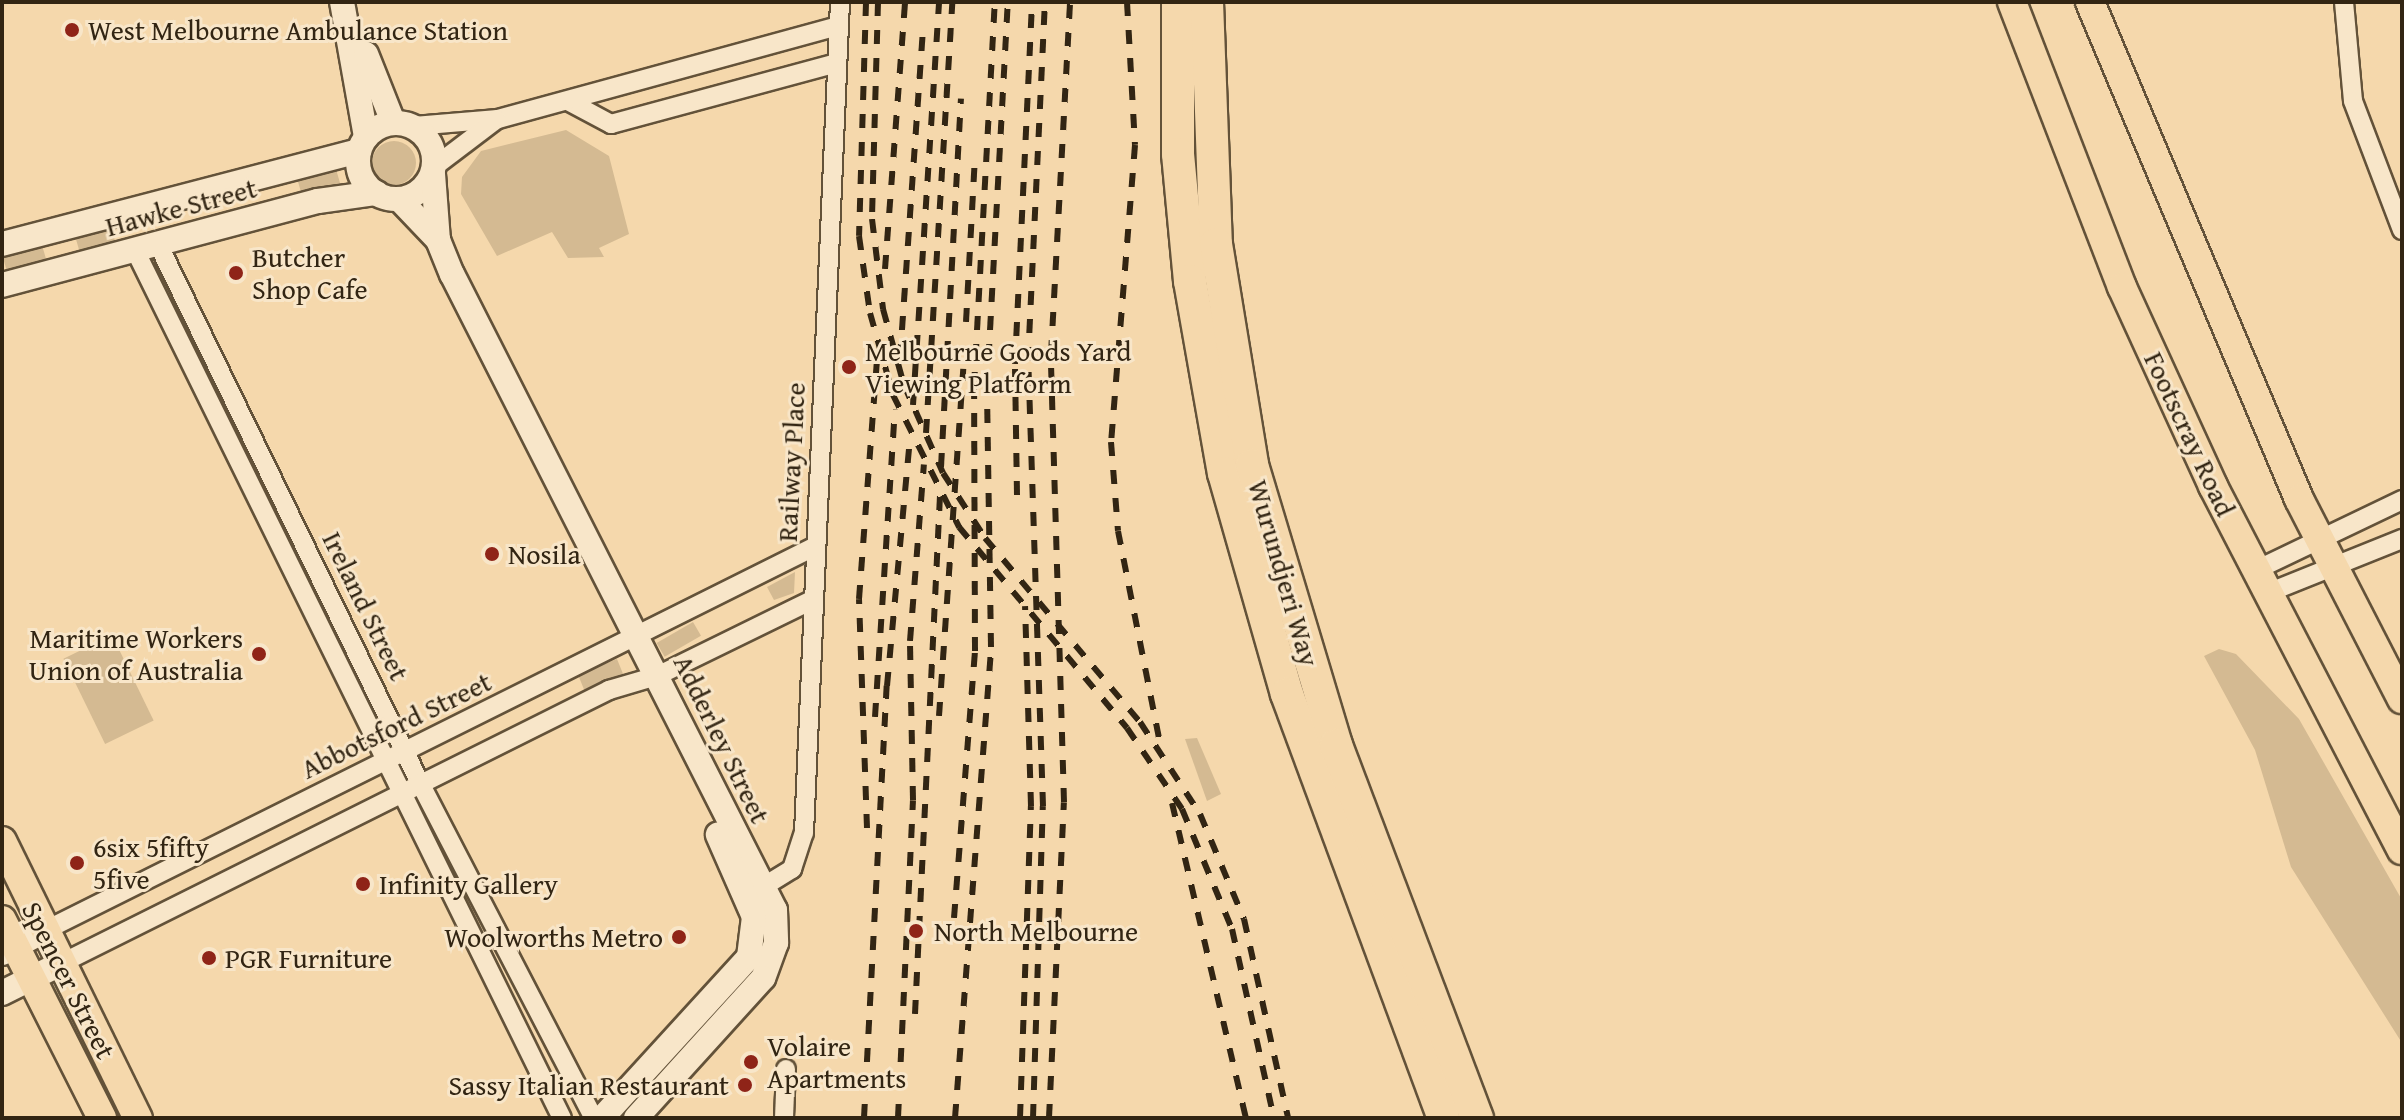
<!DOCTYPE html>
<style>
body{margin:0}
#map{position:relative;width:2404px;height:1120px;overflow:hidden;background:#f5d8ac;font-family:"Gentium Book Plus",serif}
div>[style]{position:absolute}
.green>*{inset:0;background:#d4ba92;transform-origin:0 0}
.round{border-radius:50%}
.roads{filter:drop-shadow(2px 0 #635239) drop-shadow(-2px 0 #635239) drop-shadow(0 2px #635239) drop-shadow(0 -2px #635239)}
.street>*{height:18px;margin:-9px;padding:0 9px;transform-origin:9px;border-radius:9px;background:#f8e6c9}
.secondary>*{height:24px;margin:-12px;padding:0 12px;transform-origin:12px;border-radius:12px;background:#f8e6c9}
.secondary>.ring{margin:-12px;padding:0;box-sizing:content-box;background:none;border:24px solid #f8e6c9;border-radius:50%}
.primary>*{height:28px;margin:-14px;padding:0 14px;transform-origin:14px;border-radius:14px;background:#f5d8ac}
.highway>*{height:32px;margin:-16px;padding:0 16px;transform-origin:16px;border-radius:16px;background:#f5d8ac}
.rail>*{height:6px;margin-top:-3px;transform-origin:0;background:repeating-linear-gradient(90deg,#322513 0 14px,transparent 0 28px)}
.dots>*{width:22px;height:22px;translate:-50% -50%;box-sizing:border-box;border:4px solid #f8e6c9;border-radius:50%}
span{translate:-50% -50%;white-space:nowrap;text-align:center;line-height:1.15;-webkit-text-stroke:6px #f8e6c9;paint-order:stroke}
.poi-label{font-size:28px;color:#322513}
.left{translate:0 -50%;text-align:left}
.right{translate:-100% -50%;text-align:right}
.street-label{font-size:28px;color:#322513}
.frame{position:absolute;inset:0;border:4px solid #322513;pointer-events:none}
</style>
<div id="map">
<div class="green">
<i style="clip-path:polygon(566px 130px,609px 156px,629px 234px,599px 248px,604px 257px,568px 258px,552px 232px,497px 256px,461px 194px,462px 177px,481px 151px)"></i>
<i class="round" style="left:372px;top:141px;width:44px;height:44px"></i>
<i style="left:336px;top:169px;width:15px;height:40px;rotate:74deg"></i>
<i style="left:111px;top:227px;width:18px;height:37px;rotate:74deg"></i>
<i style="left:42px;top:245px;width:18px;height:41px;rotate:74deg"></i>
<i style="clip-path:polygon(795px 572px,794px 593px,774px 600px,767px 587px)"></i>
<i style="left:693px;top:622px;width:16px;height:42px;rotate:60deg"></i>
<i style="left:112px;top:635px;width:95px;height:54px;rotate:64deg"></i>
<i style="clip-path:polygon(2219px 649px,2236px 654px,2299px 719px,2402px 900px,2402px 1043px,2291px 867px,2255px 750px,2204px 656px)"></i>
<i style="left:617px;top:659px;width:16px;height:42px;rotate:68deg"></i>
<i style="clip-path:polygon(1197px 738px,1221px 794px,1207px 801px,1185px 739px)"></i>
</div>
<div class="roads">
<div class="street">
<i style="left:2344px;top:2px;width:99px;rotate:84.8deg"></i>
<i style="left:2353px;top:101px;width:138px;rotate:69.2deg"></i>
<i style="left:568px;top:101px;width:49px;rotate:28.1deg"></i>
<i style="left:611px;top:124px;width:234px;rotate:-15.1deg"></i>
<i style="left:414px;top:126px;width:84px;rotate:-4.8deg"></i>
<i style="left:498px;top:119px;width:353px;rotate:-15.3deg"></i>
<i style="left:434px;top:167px;width:78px;rotate:-37.2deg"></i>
<i style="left:158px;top:244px;width:599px;rotate:64.08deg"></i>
<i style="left:420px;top:783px;width:377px;rotate:62.6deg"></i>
<i style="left:135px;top:250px;width:967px;rotate:63.81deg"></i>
<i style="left:2254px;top:571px;width:164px;rotate:-25.6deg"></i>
<i style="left:2265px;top:594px;width:148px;rotate:-21.9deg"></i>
<i style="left:753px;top:893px;width:46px;rotate:-31.6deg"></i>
<i style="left:792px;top:869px;width:38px;rotate:-72deg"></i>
<i style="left:804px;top:833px;width:832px;rotate:-87.52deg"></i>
<i style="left:44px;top:931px;width:860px;rotate:-26.51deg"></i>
<i style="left:60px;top:964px;width:614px;rotate:-26.52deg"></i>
<i style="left:609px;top:690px;width:50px;rotate:-16.3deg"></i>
<i style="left:657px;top:676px;width:173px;rotate:-26.1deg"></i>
<i style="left:784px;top:1118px;width:49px;rotate:-87.7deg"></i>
</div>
<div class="secondary">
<i style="left:342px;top:2px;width:137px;rotate:79.9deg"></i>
<i style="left:366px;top:54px;width:73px;rotate:68.3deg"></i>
<i class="ring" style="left:358px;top:123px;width:52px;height:52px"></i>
<i style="left:433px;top:174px;width:66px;rotate:85.7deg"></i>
<i style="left:438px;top:240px;width:37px;rotate:68deg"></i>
<i style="left:452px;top:274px;width:713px;rotate:63.08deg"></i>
<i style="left:775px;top:910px;width:33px;rotate:88deg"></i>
<i style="left:776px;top:943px;width:37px;rotate:110deg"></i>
<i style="left:763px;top:978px;width:189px;rotate:132.2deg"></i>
<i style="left:399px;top:199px;width:57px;rotate:46.4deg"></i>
<i style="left:2px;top:244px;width:369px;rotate:-14.6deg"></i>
<i style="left:2px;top:285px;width:327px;rotate:-14.9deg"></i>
<i style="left:318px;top:201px;width:59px;rotate:-7.9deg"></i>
<i style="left:2px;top:953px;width:47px;rotate:-27.6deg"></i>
<i style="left:2px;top:993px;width:65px;rotate:-26.6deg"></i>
<i style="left:602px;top:1118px;width:218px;rotate:-47.6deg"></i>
<i style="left:749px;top:957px;width:40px;rotate:-82.9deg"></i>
<i style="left:754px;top:917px;width:90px;rotate:-113.7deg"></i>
</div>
<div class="primary">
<i style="left:2012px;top:2px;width:305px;rotate:68.9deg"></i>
<i style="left:2122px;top:287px;width:219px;rotate:65.4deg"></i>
<i style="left:2213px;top:486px;width:410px;rotate:62.6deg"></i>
<i style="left:2090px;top:2px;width:539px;rotate:67.19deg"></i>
<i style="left:2299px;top:499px;width:225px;rotate:62.8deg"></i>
<i style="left:2px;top:841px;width:309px;rotate:63.9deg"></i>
<i style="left:2px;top:920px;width:222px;rotate:63.2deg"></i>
</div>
<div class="highway">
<i style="left:1178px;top:2px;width:152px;rotate:90deg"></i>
<i style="left:1178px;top:154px;width:128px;rotate:84.6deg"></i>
<i style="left:1190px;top:281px;width:195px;rotate:80deg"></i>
<i style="left:1224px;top:473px;width:230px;rotate:74.1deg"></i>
<i style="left:1287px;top:694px;width:452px;rotate:69.7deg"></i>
<i style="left:1207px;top:2px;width:242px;rotate:87.9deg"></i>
<i style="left:1216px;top:244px;width:224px;rotate:80.7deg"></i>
<i style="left:1252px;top:465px;width:292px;rotate:73.3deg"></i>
<i style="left:1336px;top:745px;width:399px;rotate:69.3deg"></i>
</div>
</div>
<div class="rail">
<i style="left:866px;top:2px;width:234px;rotate:91.7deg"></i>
<i style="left:859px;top:236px;width:78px;rotate:81.9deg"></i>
<i style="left:870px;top:313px;width:85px;rotate:74.3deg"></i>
<i style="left:893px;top:395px;width:148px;rotate:63.4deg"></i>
<i style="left:959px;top:527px;width:262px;rotate:50.1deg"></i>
<i style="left:1127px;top:728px;width:98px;rotate:55.8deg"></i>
<i style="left:1182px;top:809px;width:130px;rotate:67.4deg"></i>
<i style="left:1232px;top:929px;width:194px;rotate:77.5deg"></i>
<i style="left:878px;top:2px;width:217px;rotate:91.6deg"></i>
<i style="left:872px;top:219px;width:91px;rotate:83deg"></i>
<i style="left:883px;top:309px;width:79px;rotate:74.6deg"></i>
<i style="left:904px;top:385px;width:96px;rotate:66.1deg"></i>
<i style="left:943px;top:473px;width:77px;rotate:57.1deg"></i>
<i style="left:985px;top:538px;width:241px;rotate:49.9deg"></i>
<i style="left:1140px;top:722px;width:110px;rotate:56.9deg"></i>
<i style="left:1200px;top:814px;width:114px;rotate:67.3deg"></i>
<i style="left:1244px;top:919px;width:204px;rotate:77.5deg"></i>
<i style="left:1127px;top:2px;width:143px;rotate:86.8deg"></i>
<i style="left:1135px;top:145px;width:298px;rotate:94.6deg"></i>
<i style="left:1111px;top:442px;width:89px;rotate:85.5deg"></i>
<i style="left:1118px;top:531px;width:217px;rotate:78.8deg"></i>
<i style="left:885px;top:269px;width:268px;rotate:-85.7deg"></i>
<i style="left:966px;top:322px;width:164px;rotate:-86.9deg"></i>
<i style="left:900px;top:358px;width:332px;rotate:-86deg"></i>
<i style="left:913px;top:405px;width:404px;rotate:-86.3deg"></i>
<i style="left:926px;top:433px;width:432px;rotate:-86.5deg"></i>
<i style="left:941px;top:467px;width:369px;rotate:-86.9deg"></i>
<i style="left:1017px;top:495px;width:131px;rotate:-90.9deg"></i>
<i style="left:1015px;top:364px;width:362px;rotate:-87.3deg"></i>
<i style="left:939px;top:716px;width:348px;rotate:-86deg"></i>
<i style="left:875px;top:717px;width:308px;rotate:-86.3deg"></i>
<i style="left:1172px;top:803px;width:324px;rotate:76.8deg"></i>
<i style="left:867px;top:828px;width:229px;rotate:-92deg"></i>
<i style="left:859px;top:599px;width:239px;rotate:-85.7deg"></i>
<i style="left:954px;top:918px;width:268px;rotate:-85.5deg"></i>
<i style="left:975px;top:651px;width:265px;rotate:-90.2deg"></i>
<i style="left:974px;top:386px;width:385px;rotate:-86.9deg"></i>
<i style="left:915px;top:1014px;width:520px;rotate:-87.24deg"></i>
<i style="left:864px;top:1118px;width:433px;rotate:-87deg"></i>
<i style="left:887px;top:686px;width:250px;rotate:-84.7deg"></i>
<i style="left:898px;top:1118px;width:318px;rotate:-87.3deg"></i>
<i style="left:913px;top:800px;width:159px;rotate:-91.1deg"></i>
<i style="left:910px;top:641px;width:177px;rotate:-85.5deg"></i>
<i style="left:955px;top:1118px;width:472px;rotate:-85.6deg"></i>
<i style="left:991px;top:647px;width:261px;rotate:-90.9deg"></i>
<i style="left:987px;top:386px;width:385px;rotate:-86.9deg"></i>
<i style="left:1020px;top:1118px;width:312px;rotate:-88deg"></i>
<i style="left:1031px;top:806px;width:200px;rotate:-91.7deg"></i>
<i style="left:1033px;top:1118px;width:312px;rotate:-88.2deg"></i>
<i style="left:1043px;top:806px;width:445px;rotate:-91.9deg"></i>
<i style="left:1028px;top:361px;width:359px;rotate:-87.3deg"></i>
<i style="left:1049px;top:1118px;width:316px;rotate:-87.3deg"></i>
<i style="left:1064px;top:802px;width:448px;rotate:-91.7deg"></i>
<i style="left:1051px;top:354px;width:353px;rotate:-86.9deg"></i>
</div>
<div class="dots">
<i style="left:72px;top:30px;background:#8f2418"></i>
<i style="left:236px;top:273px;background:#8f2418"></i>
<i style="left:849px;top:367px;background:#8f2418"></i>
<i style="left:492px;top:554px;background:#8f2418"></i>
<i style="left:259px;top:654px;background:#8f2418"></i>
<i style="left:77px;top:863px;background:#8f2418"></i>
<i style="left:363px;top:884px;background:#8f2418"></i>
<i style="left:916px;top:931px;background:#8f2418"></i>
<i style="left:679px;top:937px;background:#8f2418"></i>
<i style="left:209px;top:958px;background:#8f2418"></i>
<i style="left:751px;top:1062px;background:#8f2418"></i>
<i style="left:745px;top:1085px;background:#8f2418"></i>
</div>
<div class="poi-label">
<span class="left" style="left:88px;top:30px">West Melbourne Ambulance Station</span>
<span class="left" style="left:252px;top:273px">Butcher<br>Shop Cafe</span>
<span class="left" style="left:865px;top:367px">Melbourne Goods Yard<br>Viewing Platform</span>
<span class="left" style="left:508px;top:554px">Nosila</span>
<span class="right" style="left:243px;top:654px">Maritime Workers<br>Union of Australia</span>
<span class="left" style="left:93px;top:863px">6six 5fifty<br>5five</span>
<span class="left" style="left:379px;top:884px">Infinity Gallery</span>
<span class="left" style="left:934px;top:931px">North Melbourne</span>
<span class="right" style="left:663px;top:937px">Woolworths Metro</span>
<span class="left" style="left:225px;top:958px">PGR Furniture</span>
<span class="left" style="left:767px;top:1062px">Volaire<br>Apartments</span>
<span class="right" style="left:729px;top:1085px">Sassy Italian Restaurant</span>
</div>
<div class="street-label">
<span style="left:181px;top:207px;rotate:-15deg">Hawke Street</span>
<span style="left:2190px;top:434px;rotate:65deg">Footscray Road</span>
<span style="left:791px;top:462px;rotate:-87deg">Railway Place</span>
<span style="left:1284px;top:573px;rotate:74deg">Wurundjeri Way</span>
<span style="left:366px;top:606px;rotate:64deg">Ireland Street</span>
<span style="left:396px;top:725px;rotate:-26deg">Abbotsford Street</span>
<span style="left:722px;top:739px;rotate:64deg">Adderley Street</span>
<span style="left:69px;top:980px;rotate:63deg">Spencer Street</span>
</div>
<div class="frame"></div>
</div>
